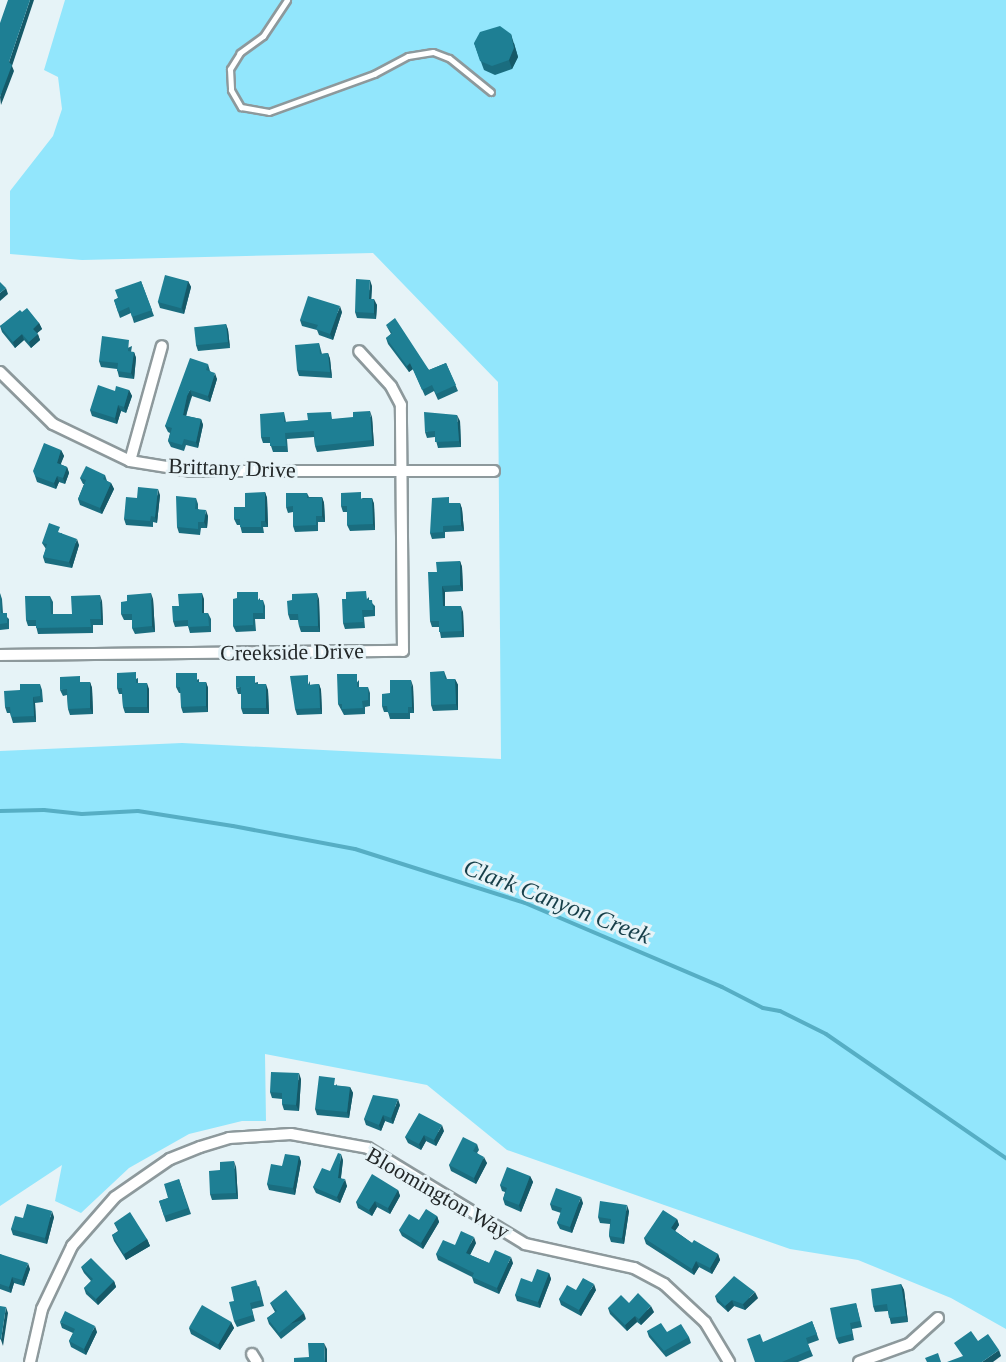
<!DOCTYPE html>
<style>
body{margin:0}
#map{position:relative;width:1006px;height:1362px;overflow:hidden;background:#e6f3f7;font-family:"Times New Roman",serif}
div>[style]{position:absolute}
.green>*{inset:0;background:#92e6fc}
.stream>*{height:4px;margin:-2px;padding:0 2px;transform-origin:2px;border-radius:2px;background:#56aec4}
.roads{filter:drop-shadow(2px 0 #8d999c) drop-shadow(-2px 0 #8d999c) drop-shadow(0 2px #8d999c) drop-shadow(0 -2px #8d999c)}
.service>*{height:5px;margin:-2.5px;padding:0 2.5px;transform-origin:2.5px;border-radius:2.5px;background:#fff}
.minor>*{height:10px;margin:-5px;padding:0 5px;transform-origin:5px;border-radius:5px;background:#fff}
.wall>*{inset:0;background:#1a6d7f}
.shaded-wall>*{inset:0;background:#155968;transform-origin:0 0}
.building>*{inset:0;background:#1e7f94;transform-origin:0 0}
span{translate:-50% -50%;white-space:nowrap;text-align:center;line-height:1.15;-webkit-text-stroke:6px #e6f3f7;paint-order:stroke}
.street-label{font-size:22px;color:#232829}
.water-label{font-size:24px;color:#173f49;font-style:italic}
</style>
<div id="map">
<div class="green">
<i style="clip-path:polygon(65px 0,1006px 0,1006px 1329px,951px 1298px,858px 1260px,790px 1249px,507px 1150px,427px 1085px,265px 1054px,266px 1121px,242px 1121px,189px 1134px,129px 1168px,81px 1213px,55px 1201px,62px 1165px,0 1206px,0 751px,182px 743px,501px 759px,498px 382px,373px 253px,82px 260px,10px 254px,10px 191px,53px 136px,62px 109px,58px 77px,44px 70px)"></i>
</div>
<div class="stream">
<i style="left:0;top:811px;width:44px;rotate:-1.3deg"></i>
<i style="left:44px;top:810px;width:38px;rotate:6deg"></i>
<i style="left:82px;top:814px;width:56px;rotate:-3.1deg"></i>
<i style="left:138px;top:811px;width:96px;rotate:9deg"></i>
<i style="left:233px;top:826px;width:124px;rotate:10.7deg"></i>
<i style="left:355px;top:849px;width:178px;rotate:17.6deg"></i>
<i style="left:525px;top:903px;width:214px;rotate:23.1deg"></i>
<i style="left:722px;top:987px;width:46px;rotate:27.1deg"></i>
<i style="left:763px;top:1008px;width:17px;rotate:10deg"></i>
<i style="left:780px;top:1011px;width:51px;rotate:26.6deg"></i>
<i style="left:826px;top:1034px;width:219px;rotate:34.6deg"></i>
</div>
<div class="roads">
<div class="service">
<i style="left:287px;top:0;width:43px;rotate:123.7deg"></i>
<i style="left:263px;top:36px;width:29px;rotate:144deg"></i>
<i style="left:240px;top:53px;width:19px;rotate:122deg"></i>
<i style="left:230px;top:69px;width:21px;rotate:87deg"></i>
<i style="left:231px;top:90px;width:20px;rotate:60deg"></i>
<i style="left:241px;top:107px;width:28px;rotate:10deg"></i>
<i style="left:269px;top:112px;width:112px;rotate:-19.9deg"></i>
<i style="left:374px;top:74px;width:38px;rotate:-28deg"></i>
<i style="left:408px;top:56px;width:25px;rotate:-9deg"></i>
<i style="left:433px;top:52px;width:17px;rotate:21deg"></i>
<i style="left:449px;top:58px;width:54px;rotate:39deg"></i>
</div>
<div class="minor">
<i style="left:0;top:372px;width:74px;rotate:44.5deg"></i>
<i style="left:53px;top:424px;width:85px;rotate:25.7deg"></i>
<i style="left:130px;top:461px;width:63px;rotate:9.2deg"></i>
<i style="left:192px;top:471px;width:302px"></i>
<i style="left:130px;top:461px;width:119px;rotate:-74.5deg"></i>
<i style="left:0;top:655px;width:403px;rotate:-0.6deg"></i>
<i style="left:403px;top:651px;width:246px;rotate:-90.5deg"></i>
<i style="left:401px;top:405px;width:21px;rotate:-118deg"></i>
<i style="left:391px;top:386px;width:47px;rotate:-132.4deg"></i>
<i style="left:252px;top:1354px;width:9px;rotate:58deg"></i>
<i style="left:30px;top:1362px;width:54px;rotate:-77.2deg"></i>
<i style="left:42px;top:1309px;width:70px;rotate:-64.5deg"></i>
<i style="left:72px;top:1246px;width:65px;rotate:-48.7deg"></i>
<i style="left:115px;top:1197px;width:67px;rotate:-34.6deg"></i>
<i style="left:170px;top:1159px;width:32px;rotate:-22deg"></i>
<i style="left:200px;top:1147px;width:30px;rotate:-17deg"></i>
<i style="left:229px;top:1138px;width:62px;rotate:-3.7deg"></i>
<i style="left:291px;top:1134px;width:78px;rotate:10.3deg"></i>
<i style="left:368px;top:1148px;width:184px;rotate:31.4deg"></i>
<i style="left:525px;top:1244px;width:112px;rotate:12.4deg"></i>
<i style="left:634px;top:1268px;width:34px;rotate:28deg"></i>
<i style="left:664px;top:1284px;width:56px;rotate:42.8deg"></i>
<i style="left:705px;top:1322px;width:47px;rotate:59deg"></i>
<i style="left:859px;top:1362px;width:53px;rotate:-19.8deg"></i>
<i style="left:909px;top:1344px;width:39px;rotate:-42deg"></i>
</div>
</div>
<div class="wall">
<i style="clip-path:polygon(474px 43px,514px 43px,518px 57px,512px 69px,495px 75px,484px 70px)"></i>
<i style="clip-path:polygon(141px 281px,154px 316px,134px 323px,131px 313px,120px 318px,114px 300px,118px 298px)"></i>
<i style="clip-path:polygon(188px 281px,191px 287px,184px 314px,160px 308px,158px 302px)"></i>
<i style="clip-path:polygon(372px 286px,371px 299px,377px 305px,376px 319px,357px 318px,355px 312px)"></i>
<i style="clip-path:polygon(22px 312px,39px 323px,42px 329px,37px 333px,40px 340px,31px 348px,24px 340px,15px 348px,2px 332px,0 326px)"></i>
<i style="clip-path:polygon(342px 312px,333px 340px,319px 335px,317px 330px,302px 326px,300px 320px)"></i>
<i style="clip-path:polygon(226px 324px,228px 330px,230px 348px,198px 351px,196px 345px)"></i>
<i style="clip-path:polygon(386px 325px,429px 370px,446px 363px,458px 391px,438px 400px,434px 391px,425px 396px,413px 369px,409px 372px,388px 344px,386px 338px,391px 334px)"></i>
<i style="clip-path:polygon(319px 343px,322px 354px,328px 353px,330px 359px,332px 378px,299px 376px,297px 370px)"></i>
<i style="clip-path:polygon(132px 346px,131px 352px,134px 352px,136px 358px,134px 379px,119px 377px,117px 369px,101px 367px,99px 361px)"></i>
<i style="clip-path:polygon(208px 364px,210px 371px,217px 379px,210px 402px,192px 396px,186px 416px,201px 419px,203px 425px,198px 448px,186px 445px,184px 451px,171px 447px,168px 441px,170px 433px,168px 432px,165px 426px)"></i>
<i style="clip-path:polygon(129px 390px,132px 396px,126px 413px,121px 411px,117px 424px,92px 416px,90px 410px,115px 391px)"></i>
<i style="clip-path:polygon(284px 412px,286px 422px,372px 417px,374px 446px,317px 452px,315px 446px,314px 437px,287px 439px,288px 452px,273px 452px,270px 443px,263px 443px,261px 437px)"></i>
<i style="clip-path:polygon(460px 421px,461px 447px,438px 448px,435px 437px,427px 438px,425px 432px)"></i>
<i style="clip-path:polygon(61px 450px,64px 456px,60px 464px,67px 467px,69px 473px,65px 484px,59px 482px,56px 489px,37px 482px,35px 476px)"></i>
<i style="clip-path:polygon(105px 475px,107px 481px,111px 483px,114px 489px,102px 514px,80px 505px,78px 499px,84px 484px,83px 484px,80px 478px)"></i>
<i style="clip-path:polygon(265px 492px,267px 498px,268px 527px,263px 527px,264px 533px,242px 533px,240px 525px,237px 525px,234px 519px,245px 507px)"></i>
<i style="clip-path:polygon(307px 493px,309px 497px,322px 497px,324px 503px,325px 522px,318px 522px,318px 531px,295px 532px,293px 526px,293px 512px,288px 513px,286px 507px)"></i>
<i style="clip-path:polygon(160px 495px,157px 523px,153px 522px,153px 527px,126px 525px,124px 519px,137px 498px)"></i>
<i style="clip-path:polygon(196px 498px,198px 504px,198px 509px,208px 516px,207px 528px,201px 528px,200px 535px,179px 533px,177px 527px)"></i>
<i style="clip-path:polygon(363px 498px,372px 498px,374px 504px,375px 530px,350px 531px,347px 525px,347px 512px,343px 512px,341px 506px)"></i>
<i style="clip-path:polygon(451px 503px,460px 503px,462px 509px,464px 531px,445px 532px,445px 538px,432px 539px,430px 533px)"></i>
<i style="clip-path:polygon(62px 533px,62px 534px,79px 545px,72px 568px,45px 563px,43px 557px,46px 549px,42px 543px)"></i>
<i style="clip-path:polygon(460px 561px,462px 567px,463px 591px,445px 592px,445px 606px,463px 612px,464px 637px,441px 638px,439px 627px,432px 627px,430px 621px,437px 572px)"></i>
<i style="clip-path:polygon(0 593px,2px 599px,3px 613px,9px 619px,9px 629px,0 630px)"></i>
<i style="clip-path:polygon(50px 596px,53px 602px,53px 614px,72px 614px,102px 601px,103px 625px,93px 625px,93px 633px,38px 634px,36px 626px,28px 626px,26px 620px)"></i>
<i style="clip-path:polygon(369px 597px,369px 600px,375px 606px,375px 616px,364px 617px,365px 628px,345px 629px,343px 623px)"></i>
<i style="clip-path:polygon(260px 598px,260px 600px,263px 600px,265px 606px,265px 619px,255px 619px,256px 631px,236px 632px,233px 626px)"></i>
<i style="clip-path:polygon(153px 599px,155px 632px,135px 634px,132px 628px,132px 620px,124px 620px,121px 614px)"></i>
<i style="clip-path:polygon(204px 599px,204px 613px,208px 613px,211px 619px,211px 632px,190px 633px,188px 626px,175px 627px,173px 621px,179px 606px)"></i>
<i style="clip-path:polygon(319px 599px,320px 632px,301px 632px,299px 626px,298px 620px,290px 620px,288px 614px)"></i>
<i style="clip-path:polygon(444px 671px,447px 679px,455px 679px,458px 685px,458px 710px,433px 711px,431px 705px)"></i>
<i style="clip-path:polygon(138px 678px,138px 683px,149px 689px,149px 713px,125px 713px,123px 707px,122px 694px,119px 694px,117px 688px)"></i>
<i style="clip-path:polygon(199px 679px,199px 682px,206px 682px,208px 688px,208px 712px,183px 713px,181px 707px,181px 693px,179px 693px,176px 687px)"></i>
<i style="clip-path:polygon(359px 680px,359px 687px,368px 687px,370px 693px,370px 706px,365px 707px,365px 714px,344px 715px,338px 704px)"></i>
<i style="clip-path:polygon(310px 681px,310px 685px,319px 684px,321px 690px,322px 714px,297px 715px,295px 709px)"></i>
<i style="clip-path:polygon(82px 682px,90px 682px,92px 688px,93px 714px,70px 715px,68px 709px,67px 695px,63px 696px,60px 690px)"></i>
<i style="clip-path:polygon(258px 682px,258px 684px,268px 690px,269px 714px,243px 714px,241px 708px,241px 694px,238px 694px,236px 688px)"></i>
<i style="clip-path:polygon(40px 684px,42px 690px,43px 702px,35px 703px,36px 722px,13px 723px,10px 713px,7px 713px,5px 707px,20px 690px)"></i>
<i style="clip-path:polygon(413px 686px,414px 713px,410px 713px,410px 719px,390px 719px,388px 712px,384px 712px,382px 706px,390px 693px)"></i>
<i style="clip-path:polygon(301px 1079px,299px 1111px,284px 1110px,282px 1104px,282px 1099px,272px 1098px,270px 1092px)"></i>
<i style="clip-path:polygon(337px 1084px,337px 1086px,350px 1087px,353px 1093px,349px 1118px,317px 1115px,315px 1109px)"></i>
<i style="clip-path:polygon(400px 1105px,393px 1124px,385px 1121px,381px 1131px,366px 1125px,364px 1119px)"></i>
<i style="clip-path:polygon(444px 1131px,436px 1146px,426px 1141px,421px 1150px,408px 1143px,405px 1137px)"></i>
<i style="clip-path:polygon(477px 1144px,479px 1150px,477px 1153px,487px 1163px,476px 1184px,451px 1171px,449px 1165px)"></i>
<i style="clip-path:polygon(299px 1156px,301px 1162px,295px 1195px,269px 1190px,267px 1184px,282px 1166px)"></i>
<i style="clip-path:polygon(343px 1160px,341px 1178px,347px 1186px,340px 1203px,316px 1193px,313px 1187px)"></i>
<i style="clip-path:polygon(236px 1167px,238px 1199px,212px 1200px,210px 1194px)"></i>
<i style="clip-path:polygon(530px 1176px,533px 1182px,521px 1212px,505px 1205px,503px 1199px,505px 1192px,502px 1191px,500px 1185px)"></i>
<i style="clip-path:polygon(179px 1179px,191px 1214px,166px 1222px,159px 1201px,168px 1198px)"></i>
<i style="clip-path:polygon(398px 1190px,400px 1196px,390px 1214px,377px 1207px,372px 1216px,358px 1208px,356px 1202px)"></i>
<i style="clip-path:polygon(583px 1203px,572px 1233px,560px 1229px,557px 1223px,561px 1213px,552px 1210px,550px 1204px)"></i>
<i style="clip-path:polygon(629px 1211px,624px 1244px,611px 1242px,609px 1236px,610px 1224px,600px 1223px,598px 1217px)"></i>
<i style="clip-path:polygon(437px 1216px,439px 1222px,423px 1249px,402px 1236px,399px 1230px,419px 1220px)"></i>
<i style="clip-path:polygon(54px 1217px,47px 1244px,13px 1235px,11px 1229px,23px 1218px)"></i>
<i style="clip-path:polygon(677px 1219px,679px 1225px,675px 1231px,692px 1243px,718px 1254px,720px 1260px,712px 1274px,699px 1267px,694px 1275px,646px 1244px,644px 1238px)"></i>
<i style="clip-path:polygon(114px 1223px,147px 1239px,150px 1246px,126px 1260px,114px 1241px,112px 1235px,118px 1231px)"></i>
<i style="clip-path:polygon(476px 1243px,470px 1255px,489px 1263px,513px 1263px,499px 1294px,474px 1283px,472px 1277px,438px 1260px,436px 1254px,455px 1245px)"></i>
<i style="clip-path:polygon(0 1254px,30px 1269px,24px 1286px,14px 1283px,11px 1293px,0 1289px)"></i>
<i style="clip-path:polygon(81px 1267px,114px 1281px,116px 1287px,98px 1305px,86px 1294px,84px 1288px,91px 1281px,84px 1273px)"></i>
<i style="clip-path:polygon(549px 1273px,551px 1279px,540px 1308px,517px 1301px,515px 1295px,532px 1282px)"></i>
<i style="clip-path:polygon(901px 1284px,904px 1290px,908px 1322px,891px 1324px,888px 1311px,875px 1312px,873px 1306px)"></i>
<i style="clip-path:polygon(259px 1286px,264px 1306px,252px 1309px,255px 1321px,237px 1327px,234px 1321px,234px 1301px)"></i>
<i style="clip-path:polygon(576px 1290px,596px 1290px,581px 1316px,561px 1305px,559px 1299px)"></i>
<i style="clip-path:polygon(715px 1296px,758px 1298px,745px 1310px,734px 1306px,728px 1312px,717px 1302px)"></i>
<i style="clip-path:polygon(270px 1303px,306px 1319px,281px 1339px,269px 1324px,267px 1318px,275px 1312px)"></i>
<i style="clip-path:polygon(629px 1303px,654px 1312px,641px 1325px,637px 1322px,627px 1331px,610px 1314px,608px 1308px)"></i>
<i style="clip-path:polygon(856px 1303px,862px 1327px,852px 1329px,854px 1340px,839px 1344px,836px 1338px)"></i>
<i style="clip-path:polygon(812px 1321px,819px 1340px,808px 1344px,813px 1356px,798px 1362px,755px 1362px)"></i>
<i style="clip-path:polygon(60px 1322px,97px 1332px,86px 1355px,71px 1347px,69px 1341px,73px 1333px,62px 1328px)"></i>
<i style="clip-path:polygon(231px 1322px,234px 1328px,220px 1350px,191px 1334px,189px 1328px)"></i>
<i style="clip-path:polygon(647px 1331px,667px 1332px,689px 1337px,691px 1343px,666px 1357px,649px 1337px)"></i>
</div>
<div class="shaded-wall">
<i style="clip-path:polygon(30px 0,34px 0,12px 66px,14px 71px,1px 105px,0 97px,9px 62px)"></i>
<i style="clip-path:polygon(511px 34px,518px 57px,512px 69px,509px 60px)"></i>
<i style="clip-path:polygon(370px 280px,372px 286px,371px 305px,369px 299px)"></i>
<i style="clip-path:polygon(188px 281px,191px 287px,184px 314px,182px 308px)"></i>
<i style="clip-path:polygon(6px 288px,8px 294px,0 301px,0 293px)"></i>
<i style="clip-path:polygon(374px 299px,377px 305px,376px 319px,374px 313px)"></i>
<i style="clip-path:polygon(340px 306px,342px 312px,333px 340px,330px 334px)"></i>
<i style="clip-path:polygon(39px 323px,42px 329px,35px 335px,33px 329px)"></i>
<i style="clip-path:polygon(226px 324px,228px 330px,230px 348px,228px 342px)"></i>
<i style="clip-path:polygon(22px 334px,24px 340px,15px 348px,13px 342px)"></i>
<i style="clip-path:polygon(38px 334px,40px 340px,31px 348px,29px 342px)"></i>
<i style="clip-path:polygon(134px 352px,136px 358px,134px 379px,131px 373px)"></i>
<i style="clip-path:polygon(328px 353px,330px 359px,332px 378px,330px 372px)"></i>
<i style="clip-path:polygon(410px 363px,413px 369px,409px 372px,407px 366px)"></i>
<i style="clip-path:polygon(215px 373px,217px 379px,210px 402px,208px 396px)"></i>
<i style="clip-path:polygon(129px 390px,132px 396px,126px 413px,124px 407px)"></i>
<i style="clip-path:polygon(190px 390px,192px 396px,189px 402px,185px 421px,183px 415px,187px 396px)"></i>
<i style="clip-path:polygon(118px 405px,121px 411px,117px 424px,115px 418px)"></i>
<i style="clip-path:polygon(370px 411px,372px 417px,374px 446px,372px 440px)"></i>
<i style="clip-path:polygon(457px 415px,460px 421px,461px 447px,459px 441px)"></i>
<i style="clip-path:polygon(201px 419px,203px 425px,198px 448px,196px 442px)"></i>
<i style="clip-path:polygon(61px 450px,64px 456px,59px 469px,57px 463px)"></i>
<i style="clip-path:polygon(67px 467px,69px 473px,65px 484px,63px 478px)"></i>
<i style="clip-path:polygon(57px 476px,59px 482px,56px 489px,54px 483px)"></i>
<i style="clip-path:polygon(111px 483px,114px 489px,102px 514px,100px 508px)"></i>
<i style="clip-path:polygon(158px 489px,160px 495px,157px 523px,155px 517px)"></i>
<i style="clip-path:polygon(265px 492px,267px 498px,268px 527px,265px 521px)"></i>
<i style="clip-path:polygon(322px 497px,324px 503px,325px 522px,322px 516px)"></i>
<i style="clip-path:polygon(372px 498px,374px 504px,375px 530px,373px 524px)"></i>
<i style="clip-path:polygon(460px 503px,462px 509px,464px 531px,461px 525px)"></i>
<i style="clip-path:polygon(206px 510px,208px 516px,207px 528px,204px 522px)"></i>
<i style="clip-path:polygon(77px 539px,79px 545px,72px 568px,69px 562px)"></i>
<i style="clip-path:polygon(460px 561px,462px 567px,463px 591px,460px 585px)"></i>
<i style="clip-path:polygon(442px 586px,445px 592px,445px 612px,443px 606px)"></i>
<i style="clip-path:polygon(151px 593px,153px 599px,155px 632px,152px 626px)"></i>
<i style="clip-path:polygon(202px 593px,204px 599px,204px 619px,202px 613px)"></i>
<i style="clip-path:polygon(317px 593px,319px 599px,320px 632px,318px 626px)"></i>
<i style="clip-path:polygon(100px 595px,102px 601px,103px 625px,101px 619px)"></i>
<i style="clip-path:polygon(461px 606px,463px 612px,464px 637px,462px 631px)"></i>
<i style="clip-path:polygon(455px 679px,458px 685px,458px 710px,456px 704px)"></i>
<i style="clip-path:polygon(411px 680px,413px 686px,414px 713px,412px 707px)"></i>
<i style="clip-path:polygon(90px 682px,92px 688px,93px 714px,90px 708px)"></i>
<i style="clip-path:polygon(206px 682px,208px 688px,208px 712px,206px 706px)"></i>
<i style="clip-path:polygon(147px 683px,149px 689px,149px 713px,147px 707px)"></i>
<i style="clip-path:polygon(266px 684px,268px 690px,269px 714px,266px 708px)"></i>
<i style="clip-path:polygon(319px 684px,321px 690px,322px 714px,320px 708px)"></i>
<i style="clip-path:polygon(33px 697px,35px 703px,36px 722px,34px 716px)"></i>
<i style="clip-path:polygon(299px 1073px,301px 1079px,299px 1111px,296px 1105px)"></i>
<i style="clip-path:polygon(350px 1087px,353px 1093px,349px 1118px,347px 1112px)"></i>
<i style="clip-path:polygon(398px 1099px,400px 1105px,393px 1124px,391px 1118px)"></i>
<i style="clip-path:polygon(383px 1115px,385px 1121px,381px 1131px,379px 1125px)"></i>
<i style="clip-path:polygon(442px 1125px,444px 1131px,436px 1146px,434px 1140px)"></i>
<i style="clip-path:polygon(424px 1135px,426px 1141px,421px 1150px,419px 1144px)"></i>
<i style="clip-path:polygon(341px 1154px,343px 1160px,340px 1184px,338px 1178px)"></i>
<i style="clip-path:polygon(299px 1156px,301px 1162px,295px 1195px,293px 1188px)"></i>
<i style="clip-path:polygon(484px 1157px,487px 1163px,476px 1184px,474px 1178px)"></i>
<i style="clip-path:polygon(234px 1161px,236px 1167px,238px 1199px,236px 1193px)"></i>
<i style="clip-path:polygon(530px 1176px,533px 1182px,521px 1212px,519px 1205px)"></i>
<i style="clip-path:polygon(345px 1179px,347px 1186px,340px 1203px,337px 1197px)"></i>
<i style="clip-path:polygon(398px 1190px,400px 1196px,390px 1214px,388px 1208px)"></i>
<i style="clip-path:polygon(581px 1197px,583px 1203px,572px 1233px,570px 1227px)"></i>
<i style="clip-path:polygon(375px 1201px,377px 1207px,372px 1216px,369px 1210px)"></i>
<i style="clip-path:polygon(627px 1205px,629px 1211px,624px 1244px,622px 1238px)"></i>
<i style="clip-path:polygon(52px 1211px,54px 1217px,47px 1244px,45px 1238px)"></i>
<i style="clip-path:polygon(437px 1216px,439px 1222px,423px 1249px,421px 1243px)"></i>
<i style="clip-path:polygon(677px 1219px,679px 1225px,673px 1234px,671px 1228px)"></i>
<i style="clip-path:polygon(474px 1237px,476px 1243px,468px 1259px,466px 1253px)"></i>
<i style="clip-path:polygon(147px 1239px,150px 1246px,126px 1260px,124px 1254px)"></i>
<i style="clip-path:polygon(718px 1254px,720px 1260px,712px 1274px,710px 1268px)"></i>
<i style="clip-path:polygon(511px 1257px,513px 1263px,499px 1294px,497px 1288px)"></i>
<i style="clip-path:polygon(696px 1261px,699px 1267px,694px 1275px,692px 1269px)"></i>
<i style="clip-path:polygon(28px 1263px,30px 1269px,24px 1286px,22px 1280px)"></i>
<i style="clip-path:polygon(549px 1273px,551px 1279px,540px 1308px,538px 1302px)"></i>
<i style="clip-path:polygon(12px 1277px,14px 1283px,11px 1293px,9px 1287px)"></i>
<i style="clip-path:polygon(114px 1281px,116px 1287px,98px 1305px,96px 1299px)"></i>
<i style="clip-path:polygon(594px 1284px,596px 1290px,581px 1316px,579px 1310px)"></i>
<i style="clip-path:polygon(901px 1284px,904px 1290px,908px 1322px,906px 1316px)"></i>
<i style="clip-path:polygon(755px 1292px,758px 1298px,745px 1310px,743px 1304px)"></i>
<i style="clip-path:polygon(732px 1300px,734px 1306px,728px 1312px,725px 1306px)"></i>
<i style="clip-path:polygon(651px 1306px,654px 1312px,641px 1325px,639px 1319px)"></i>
<i style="clip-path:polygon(6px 1307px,8px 1313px,3px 1346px,1px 1340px)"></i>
<i style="left:304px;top:1313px;width:6px;height:32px;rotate:72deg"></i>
<i style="clip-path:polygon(635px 1316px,637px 1322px,627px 1331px,625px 1325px)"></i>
<i style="clip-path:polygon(231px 1322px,234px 1328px,220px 1350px,218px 1344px)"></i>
<i style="clip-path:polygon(95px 1326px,97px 1332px,86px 1355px,84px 1349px)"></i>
<i style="clip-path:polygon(324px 1343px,327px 1349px,327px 1362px,325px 1362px)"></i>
<i style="clip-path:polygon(999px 1350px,1001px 1356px,993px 1362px,982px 1362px)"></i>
</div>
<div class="building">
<i style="clip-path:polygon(8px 0,30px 0,9px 62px,12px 65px,0 97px,0 23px)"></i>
<i style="clip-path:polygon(500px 26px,511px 34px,514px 48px,509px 60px,492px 66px,480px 61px,474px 43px,480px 32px)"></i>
<i style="left:165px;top:275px;width:24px;height:28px;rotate:15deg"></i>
<i style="clip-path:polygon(356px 279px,370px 280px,369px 299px,374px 299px,374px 313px,355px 312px)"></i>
<i style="clip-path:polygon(141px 281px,152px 310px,132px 317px,129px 307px,118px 312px,114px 300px,118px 298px,115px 290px)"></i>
<i style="clip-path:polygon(0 282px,6px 288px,0 293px)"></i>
<i style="clip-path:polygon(308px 296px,340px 306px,330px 334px,316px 329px,318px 325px,300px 320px)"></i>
<i style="clip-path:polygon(27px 308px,39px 323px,33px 329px,38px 334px,29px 342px,22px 334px,13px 342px,0 326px,20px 310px,22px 312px)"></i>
<i style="clip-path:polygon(395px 318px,429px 370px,446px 363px,456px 385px,436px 394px,432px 385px,422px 390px,410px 363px,407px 366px,386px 338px,392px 333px,386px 325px)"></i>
<i style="left:226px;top:324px;width:18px;height:32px;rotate:84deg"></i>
<i style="clip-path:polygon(102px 336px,129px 340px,128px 351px,134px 352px,131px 373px,117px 371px,118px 363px,99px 361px)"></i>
<i style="clip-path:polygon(319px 343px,320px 354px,328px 353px,330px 372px,297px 370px,295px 345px)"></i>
<i style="clip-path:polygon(190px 358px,208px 364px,206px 370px,215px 373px,208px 396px,190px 390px,187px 396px,183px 415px,201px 419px,196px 442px,184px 439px,182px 445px,168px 441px,172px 428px,165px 426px)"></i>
<i style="clip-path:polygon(98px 385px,115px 391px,116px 386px,129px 390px,124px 407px,118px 405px,115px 418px,90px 410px)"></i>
<i style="clip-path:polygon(370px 411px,372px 440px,315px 446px,314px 431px,285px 433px,286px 446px,270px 446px,270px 437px,261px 437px,260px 414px,284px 412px,284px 422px,308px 420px,307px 413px,331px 412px,332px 419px,353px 417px,353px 412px)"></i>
<i style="clip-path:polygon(424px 412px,457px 415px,459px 441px,435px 442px,435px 431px,425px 432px)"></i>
<i style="clip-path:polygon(44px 443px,61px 450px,57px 463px,67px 467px,63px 478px,57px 476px,54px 483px,35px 476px,33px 471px)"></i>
<i style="clip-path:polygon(86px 466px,105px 475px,103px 479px,111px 483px,100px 508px,78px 499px,86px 480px,80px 478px)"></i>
<i style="clip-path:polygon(138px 487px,158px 489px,155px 517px,151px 516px,150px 521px,124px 519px,126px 497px,137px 498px)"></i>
<i style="clip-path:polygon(265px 492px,265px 521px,261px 521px,261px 527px,240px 527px,240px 519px,234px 519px,234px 507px,245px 507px,245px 493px)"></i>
<i style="clip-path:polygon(361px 492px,361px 499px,372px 498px,373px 524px,347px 525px,347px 506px,341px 506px,341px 493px)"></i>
<i style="clip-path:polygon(286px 493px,307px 493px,307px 498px,322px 497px,322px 516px,316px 516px,316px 525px,293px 526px,293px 506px,286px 507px)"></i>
<i style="clip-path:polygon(176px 496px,196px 498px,195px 509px,206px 510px,204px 522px,198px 522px,198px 529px,177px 527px)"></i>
<i style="clip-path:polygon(449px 497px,449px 503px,460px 503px,461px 525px,443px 526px,443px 532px,430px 533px,432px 498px)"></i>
<i style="clip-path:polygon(49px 523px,60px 527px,58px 532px,77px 539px,69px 562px,43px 557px,47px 544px,42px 543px)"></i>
<i style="clip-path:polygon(460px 561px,460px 585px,442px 586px,443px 606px,461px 606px,462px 631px,439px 632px,439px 621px,430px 621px,428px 572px,437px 572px,436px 562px)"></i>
<i style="clip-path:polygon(366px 591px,367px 600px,372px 600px,373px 610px,362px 610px,363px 622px,343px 623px,342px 599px,346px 599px,346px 592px)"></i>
<i style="clip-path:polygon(237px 592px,258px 592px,258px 600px,263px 600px,263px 613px,253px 613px,253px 625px,233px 626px,233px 599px,237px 598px)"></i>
<i style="clip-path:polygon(0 593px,1px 613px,7px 613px,7px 623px,0 624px)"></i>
<i style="clip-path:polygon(151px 593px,152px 626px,132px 628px,132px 614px,121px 614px,121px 602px,127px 601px,127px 595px)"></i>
<i style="clip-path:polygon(202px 593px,202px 613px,208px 613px,209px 626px,188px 627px,188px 620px,173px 621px,172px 606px,179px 606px,178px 594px)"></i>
<i style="clip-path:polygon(317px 593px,318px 626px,299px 626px,298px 614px,288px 614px,287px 601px,292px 600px,292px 594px)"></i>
<i style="clip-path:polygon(100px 595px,101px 619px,90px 619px,91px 627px,36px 628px,36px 620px,26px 620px,25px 596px,50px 596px,51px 614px,72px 614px,71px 596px)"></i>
<i style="clip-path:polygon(444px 671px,445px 679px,455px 679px,456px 704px,431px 705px,430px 672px)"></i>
<i style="clip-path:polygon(136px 672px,136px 683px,147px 683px,147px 707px,123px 707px,122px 688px,117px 688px,117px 673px)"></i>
<i style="clip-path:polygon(176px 673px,197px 673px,197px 682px,206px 682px,206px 706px,181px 707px,180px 687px,176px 687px)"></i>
<i style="clip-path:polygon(337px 674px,357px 674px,357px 687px,368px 687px,368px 700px,362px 701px,363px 708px,342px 709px,342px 704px,338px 704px)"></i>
<i style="clip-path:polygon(308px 675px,308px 685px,319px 684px,320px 708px,295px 709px,290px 676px)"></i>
<i style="clip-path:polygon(80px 676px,80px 682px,90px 682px,90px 708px,68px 709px,67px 689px,60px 690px,60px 677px)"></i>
<i style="clip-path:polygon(236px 676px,255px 676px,255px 684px,266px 684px,266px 708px,241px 708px,241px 687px,236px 688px)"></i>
<i style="clip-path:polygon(390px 680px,411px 680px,412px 707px,408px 707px,408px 713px,388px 713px,387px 706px,382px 706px,382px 694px,390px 693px)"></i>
<i style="clip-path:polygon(20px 684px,40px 684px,40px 696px,33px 697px,34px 716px,11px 717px,10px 707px,5px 707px,4px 691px,20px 690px)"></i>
<i style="clip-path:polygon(271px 1072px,299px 1073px,296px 1105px,282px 1104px,282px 1093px,270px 1092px)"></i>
<i style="clip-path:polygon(319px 1076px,335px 1078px,334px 1085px,350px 1087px,347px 1112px,315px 1109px)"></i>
<i style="clip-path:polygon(373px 1095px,398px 1099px,391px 1118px,383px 1115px,379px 1125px,364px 1119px)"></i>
<i style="clip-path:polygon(419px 1113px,442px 1125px,434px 1140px,424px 1135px,419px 1144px,405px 1137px)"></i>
<i style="clip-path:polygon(463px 1137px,477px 1144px,473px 1151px,484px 1157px,474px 1178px,449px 1165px)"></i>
<i style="clip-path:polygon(338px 1153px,341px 1154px,338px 1178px,345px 1179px,337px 1197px,313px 1187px,322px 1168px,330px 1171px)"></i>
<i style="clip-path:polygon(285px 1154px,299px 1156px,293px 1188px,267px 1184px,271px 1164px,282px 1166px)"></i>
<i style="clip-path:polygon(234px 1161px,236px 1193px,210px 1194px,209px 1171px,220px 1170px,220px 1162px)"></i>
<i style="clip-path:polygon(507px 1167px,530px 1176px,519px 1205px,503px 1199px,507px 1188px,500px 1185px)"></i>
<i style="clip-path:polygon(372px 1174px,398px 1190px,388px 1208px,375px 1201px,369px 1210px,356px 1202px)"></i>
<i style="clip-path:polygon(179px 1179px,188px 1208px,164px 1216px,159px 1201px,168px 1198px,164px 1184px)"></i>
<i style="clip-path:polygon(556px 1188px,581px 1197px,570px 1227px,557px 1223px,562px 1208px,550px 1204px)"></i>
<i style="clip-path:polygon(600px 1201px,627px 1205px,622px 1238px,609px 1236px,611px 1219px,598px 1217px)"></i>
<i style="clip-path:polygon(27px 1204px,52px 1211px,45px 1238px,11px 1229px,15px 1216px,23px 1218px)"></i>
<i style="clip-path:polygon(426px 1209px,437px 1216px,421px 1243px,399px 1230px,409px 1214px,419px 1220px)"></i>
<i style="clip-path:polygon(663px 1210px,677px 1219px,671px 1228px,692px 1243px,694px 1240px,718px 1254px,710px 1268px,696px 1261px,692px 1269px,644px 1238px)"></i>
<i style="clip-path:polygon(130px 1212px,147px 1239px,124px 1254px,112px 1235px,119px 1231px,114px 1223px)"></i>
<i style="clip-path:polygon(461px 1231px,474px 1237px,466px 1253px,489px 1263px,495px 1250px,511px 1257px,497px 1288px,472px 1277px,474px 1273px,436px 1254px,443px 1240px,455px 1245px)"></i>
<i style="clip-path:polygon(0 1254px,28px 1263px,22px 1280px,12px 1277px,9px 1287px,0 1284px)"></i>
<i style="clip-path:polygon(91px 1258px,114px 1281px,96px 1299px,84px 1288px,93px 1279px,81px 1267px)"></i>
<i style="clip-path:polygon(537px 1269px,549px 1273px,538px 1302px,515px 1295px,521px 1278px,532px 1282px)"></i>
<i style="clip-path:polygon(734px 1276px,755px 1292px,743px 1304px,732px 1300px,725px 1306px,715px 1296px)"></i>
<i style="clip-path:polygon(583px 1278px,594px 1284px,579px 1310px,559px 1299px,567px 1285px,576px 1290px)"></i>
<i style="clip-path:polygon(256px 1280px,262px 1300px,250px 1303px,253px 1315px,234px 1321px,229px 1302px,234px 1301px,231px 1287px)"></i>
<i style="clip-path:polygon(901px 1284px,906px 1316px,889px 1318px,887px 1304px,873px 1306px,871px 1289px)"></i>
<i style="clip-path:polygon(286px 1290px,304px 1313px,279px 1333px,267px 1318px,277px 1311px,270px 1303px)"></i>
<i style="clip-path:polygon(638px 1293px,651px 1306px,639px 1319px,635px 1316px,625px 1325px,608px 1308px,621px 1295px,629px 1303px)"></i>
<i style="clip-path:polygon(856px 1303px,860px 1321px,850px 1323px,852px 1334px,836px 1338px,830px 1308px)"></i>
<i style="left:202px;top:1305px;width:34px;height:26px;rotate:30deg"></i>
<i style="clip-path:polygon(0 1306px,6px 1307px,1px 1340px,0 1339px)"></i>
<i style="clip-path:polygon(65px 1311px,95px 1326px,84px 1349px,69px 1341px,75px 1329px,60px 1322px)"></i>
<i style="clip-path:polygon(812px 1321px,817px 1334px,806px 1338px,810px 1350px,782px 1362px,755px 1362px,747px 1339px,760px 1334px,763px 1342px)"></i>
<i style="clip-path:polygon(661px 1323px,667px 1332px,681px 1324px,689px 1337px,664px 1351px,647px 1331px)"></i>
<i style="clip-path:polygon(971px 1331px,978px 1341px,988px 1334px,999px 1350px,982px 1362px,947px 1362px,963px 1356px,954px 1343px)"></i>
<i style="clip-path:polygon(308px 1343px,324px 1343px,325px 1362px,294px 1362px,294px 1358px,309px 1357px)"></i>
<i style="clip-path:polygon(938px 1353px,941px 1362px,927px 1362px,925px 1358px)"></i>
</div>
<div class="street-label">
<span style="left:232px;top:468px;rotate:2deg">Brittany Drive</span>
<span style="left:292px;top:652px;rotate:-1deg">Creekside Drive</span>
<span style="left:438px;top:1193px;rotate:30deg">Bloomington Way</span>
</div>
<div class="water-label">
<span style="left:557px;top:902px;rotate:21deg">Clark Canyon Creek</span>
</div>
</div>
